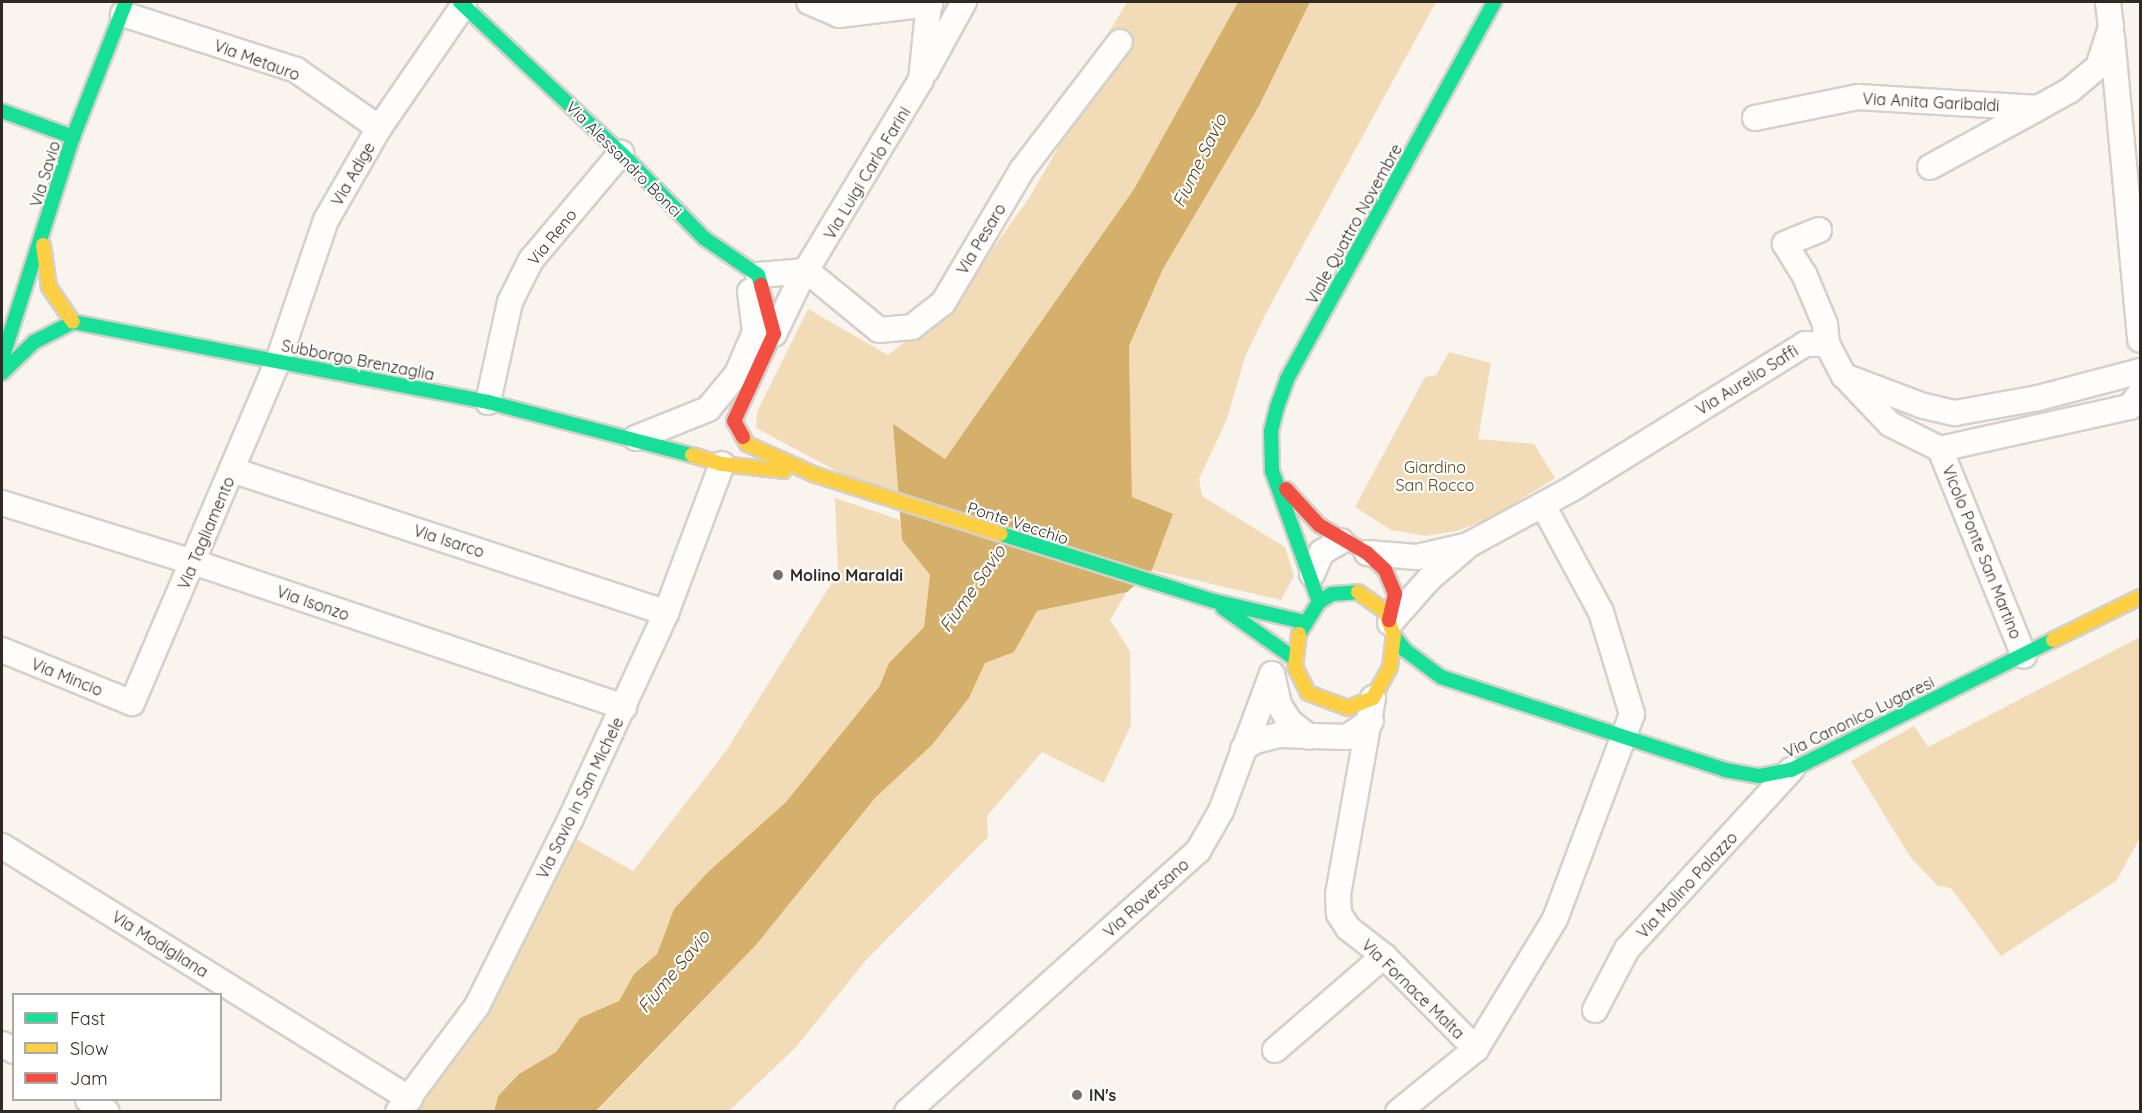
<!DOCTYPE html>
<style>
body{margin:0}
#map{position:relative;width:2142px;height:1113px;overflow:hidden;background:#f9f4ed;font-family:Quicksand,sans-serif}
div>[style]{position:absolute}
.green>*{inset:0;background:#f2dcb8}
.water>*{inset:0;background:#d5b06a}
.roads{filter:drop-shadow(2px 0 #d5d0c9) drop-shadow(-2px 0 #d5d0c9) drop-shadow(0 2px #d5d0c9) drop-shadow(0 -2px #d5d0c9)}
.street>*{height:24px;margin:-12px;padding:0 12px;transform-origin:12px;border-radius:12px;background:#fefdfc}
.fast>*{height:14px;margin:-7px;padding:0 7px;transform-origin:7px;border-radius:7px;background:#16e098}
.slow>*{height:14px;margin:-7px;padding:0 7px;transform-origin:7px;border-radius:7px;background:#ffcf43}
.jam>*{height:14px;margin:-7px;padding:0 7px;transform-origin:7px;border-radius:7px;background:#f24e42}
.dots>*{width:16px;height:16px;translate:-50% -50%;box-sizing:border-box;border:3px solid #fff;border-radius:50%}
span{translate:-50% -50%;white-space:nowrap;text-align:center;line-height:1.15;-webkit-text-stroke:4.5px #fff;paint-order:stroke}
.street-label{font-size:16px;color:#302a22}
.park-label{font-size:16px;color:#5d4620}
.poi-label{font-size:16px;color:#302a22;font-weight:700}
.left{translate:0 -50%;text-align:left}
.water-label{font-size:18px;color:#58421c;font-style:italic}
.frame{position:absolute;inset:0;border:3px solid #302a22;pointer-events:none}
.legend{position:absolute;left:12px;top:993px;width:210px;height:108px;box-sizing:border-box;background:#fff;border:2px solid #acaaa7;margin:0;padding:8px 10px;list-style:none;font-size:18px;color:#302a22}
.legend li{display:flex;align-items:center;gap:12px;height:30px}
.legend b{width:30px;border:2px solid #acaaa7}
</style>
<div id="map">
<div class="green">
<i style="clip-path:polygon(1127px 2px,1238px 2px,1134px 189px,945px 459px,898px 491px,844px 475px,756px 428px,757px 412px,808px 309px,888px 355px,953px 304px,1029px 198px,1112px 55px,1100px 47px)"></i>
<i style="clip-path:polygon(1310px 2px,1436px 2px,1265px 315px,1245px 357px,1227px 419px,1199px 479px,1202px 496px,1285px 547px,1294px 576px,1281px 600px,1152px 570px,1132px 497px,1129px 346px,1163px 269px,1259px 106px)"></i>
<i style="clip-path:polygon(1449px 352px,1491px 363px,1478px 439px,1534px 444px,1555px 478px,1491px 518px,1457px 531px,1425px 536px,1391px 530px,1355px 507px,1425px 377px,1436px 375px)"></i>
<i style="clip-path:polygon(835px 498px,900px 520px,902px 540px,930px 575px,924px 627px,889px 663px,879px 687px,786px 802px,708px 872px,674px 909px,657px 954px,634px 974px,619px 1001px,580px 1019px,556px 1052px,519px 1074px,498px 1096px,494px 1111px,414px 1112px,482px 1011px,569px 835px,633px 871px,726px 751px,838px 573px)"></i>
<i style="clip-path:polygon(1127px 592px,1110px 620px,1130px 651px,1131px 725px,1104px 783px,1042px 752px,987px 816px,988px 837px,867px 959px,796px 1047px,729px 1111px,596px 1112px,756px 945px,875px 798px,932px 745px,969px 698px,985px 663px,1014px 651px,1037px 611px)"></i>
<i style="clip-path:polygon(2140px 637px,2140px 838px,2116px 881px,2001px 956px,1951px 888px,1938px 886px,1911px 858px,1851px 761px,1914px 726px,1928px 747px)"></i>
</div>
<div class="water">
<i style="clip-path:polygon(1238px 2px,1310px 2px,1259px 106px,1163px 269px,1129px 346px,1132px 497px,1173px 514px,1152px 570px,1127px 592px,1037px 611px,1014px 652px,985px 663px,969px 698px,932px 745px,875px 798px,756px 945px,596px 1111px,494px 1112px,498px 1096px,519px 1074px,556px 1052px,580px 1018px,619px 1001px,634px 974px,657px 954px,674px 909px,708px 872px,786px 802px,879px 687px,889px 663px,924px 627px,930px 575px,902px 540px,893px 424px,945px 459px,1134px 189px)"></i>
</div>
<div class="roads">
<div class="street">
<i style="left:809px;top:2px;width:33px;rotate:23deg"></i>
<i style="left:839px;top:15px;width:92px;rotate:-6.9deg"></i>
<i style="left:123px;top:14px;width:182px;rotate:17.9deg"></i>
<i style="left:296px;top:70px;width:101px;rotate:34.9deg"></i>
<i style="left:2112px;top:36px;width:305px;rotate:84.7deg"></i>
<i style="left:926px;top:71px;width:79px;rotate:-61.2deg"></i>
<i style="left:1755px;top:118px;width:105px;rotate:-11.5deg"></i>
<i style="left:1858px;top:97px;width:180px;rotate:3.5deg"></i>
<i style="left:2038px;top:108px;width:35px;rotate:-29deg"></i>
<i style="left:2069px;top:91px;width:38px;rotate:-40deg"></i>
<i style="left:2098px;top:67px;width:42px;rotate:-72deg"></i>
<i style="left:2111px;top:27px;width:25px;rotate:-97deg"></i>
<i style="left:1930px;top:167px;width:123px;rotate:-28.6deg"></i>
<i style="left:1819px;top:230px;width:37px;rotate:158deg"></i>
<i style="left:1785px;top:244px;width:36px;rotate:58deg"></i>
<i style="left:1804px;top:274px;width:54px;rotate:67.2deg"></i>
<i style="left:1825px;top:324px;width:20px;rotate:84deg"></i>
<i style="left:807px;top:271px;width:93px;rotate:39.3deg"></i>
<i style="left:879px;top:330px;width:33px;rotate:-5deg"></i>
<i style="left:912px;top:327px;width:39px;rotate:-38deg"></i>
<i style="left:943px;top:303px;width:155px;rotate:-59.3deg"></i>
<i style="left:1022px;top:170px;width:161px;rotate:-52.6deg"></i>
<i style="left:758px;top:275px;width:49px;rotate:-4.7deg"></i>
<i style="left:774px;top:334px;width:58px;rotate:-64.3deg"></i>
<i style="left:799px;top:282px;width:236px;rotate:-58.9deg"></i>
<i style="left:921px;top:80px;width:78px;rotate:-84.1deg"></i>
<i style="left:1849px;top:381px;width:59px;rotate:46.4deg"></i>
<i style="left:1890px;top:424px;width:56px;rotate:26.6deg"></i>
<i style="left:1940px;top:449px;width:195px;rotate:-12.5deg"></i>
<i style="left:2130px;top:407px;width:17px;rotate:-54deg"></i>
<i style="left:488px;top:402px;width:102px;rotate:-77.6deg"></i>
<i style="left:510px;top:302px;width:47px;rotate:-63.4deg"></i>
<i style="left:531px;top:260px;width:140px;rotate:-49.9deg"></i>
<i style="left:636px;top:438px;width:78px;rotate:-21.9deg"></i>
<i style="left:708px;top:409px;width:45px;rotate:-50.4deg"></i>
<i style="left:737px;top:374px;width:46px;rotate:-66.8deg"></i>
<i style="left:755px;top:332px;width:41px;rotate:-97deg"></i>
<i style="left:1940px;top:449px;width:223px;rotate:67.9deg"></i>
<i style="left:232px;top:470px;width:457px;rotate:18.2deg"></i>
<i style="left:2px;top:503px;width:200px;rotate:17.2deg"></i>
<i style="left:193px;top:562px;width:455px;rotate:18.6deg"></i>
<i style="left:1367px;top:553px;width:50px;rotate:4.6deg"></i>
<i style="left:1417px;top:557px;width:49px;rotate:-12.9deg"></i>
<i style="left:1312px;top:574px;width:24px;rotate:-66deg"></i>
<i style="left:1322px;top:552px;width:22px;rotate:-30deg"></i>
<i style="left:1390px;top:623px;width:59px;rotate:-48.4deg"></i>
<i style="left:1429px;top:579px;width:54px;rotate:-40.5deg"></i>
<i style="left:1470px;top:544px;width:117px;rotate:-28.5deg"></i>
<i style="left:1573px;top:488px;width:273px;rotate:-31.8deg"></i>
<i style="left:1805px;top:344px;width:22px"></i>
<i style="left:1827px;top:344px;width:36px;rotate:62deg"></i>
<i style="left:1844px;top:376px;width:85px;rotate:20.6deg"></i>
<i style="left:1924px;top:406px;width:32px;rotate:13deg"></i>
<i style="left:1955px;top:413px;width:84px;rotate:-10.2deg"></i>
<i style="left:2038px;top:398px;width:106px;rotate:-14.8deg"></i>
<i style="left:2px;top:650px;width:140px;rotate:22.2deg"></i>
<i style="left:132px;top:703px;width:372px;rotate:-66.9deg"></i>
<i style="left:278px;top:361px;width:149px;rotate:-71.2deg"></i>
<i style="left:326px;top:220px;width:106px;rotate:-60.1deg"></i>
<i style="left:379px;top:128px;width:150px;rotate:-55.4deg"></i>
<i style="left:1272px;top:674px;width:32px;rotate:77deg"></i>
<i style="left:1279px;top:705px;width:20px;rotate:57deg"></i>
<i style="left:1290px;top:722px;width:24px;rotate:38deg"></i>
<i style="left:1373px;top:698px;width:200px;rotate:100.1deg"></i>
<i style="left:1338px;top:895px;width:19px;rotate:87deg"></i>
<i style="left:1339px;top:914px;width:17px;rotate:57deg"></i>
<i style="left:1348px;top:928px;width:46px;rotate:37.9deg"></i>
<i style="left:1384px;top:956px;width:131px;rotate:45.3deg"></i>
<i style="left:1476px;top:1049px;width:152px;rotate:-58.7deg"></i>
<i style="left:1555px;top:919px;width:219px;rotate:-69.4deg"></i>
<i style="left:1632px;top:714px;width:107px;rotate:-106.9deg"></i>
<i style="left:1601px;top:612px;width:122px;rotate:-118.5deg"></i>
<i style="left:1243px;top:749px;width:14px;rotate:-34deg"></i>
<i style="left:1255px;top:741px;width:25px;rotate:-14deg"></i>
<i style="left:1279px;top:735px;width:68px;rotate:1.7deg"></i>
<i style="left:1347px;top:737px;width:29px;rotate:-34deg"></i>
<i style="left:2px;top:846px;width:480px;rotate:31.8deg"></i>
<i style="left:1595px;top:1010px;width:69px;rotate:-62.3deg"></i>
<i style="left:1627px;top:949px;width:243px;rotate:-47.5deg"></i>
<i style="left:2px;top:1044px;width:14px;rotate:30deg"></i>
<i style="left:1275px;top:1050px;width:144px;rotate:-40.8deg"></i>
<i style="left:88px;top:1100px;width:22px;rotate:32deg"></i>
<i style="left:398px;top:1112px;width:132px;rotate:-53.3deg"></i>
<i style="left:477px;top:1006px;width:210px;rotate:-63.4deg"></i>
<i style="left:571px;top:818px;width:226px;rotate:-65.1deg"></i>
<i style="left:666px;top:613px;width:159px;rotate:-69.4deg"></i>
<i style="left:907px;top:1112px;width:391px;rotate:-41.9deg"></i>
<i style="left:1198px;top:851px;width:46px;rotate:-60.1deg"></i>
<i style="left:1221px;top:811px;width:146px;rotate:-69.6deg"></i>
<i style="left:1398px;top:1112px;width:100px;rotate:-38.9deg"></i>
</div>
<div class="fast">
<i style="left:460px;top:2px;width:221px;rotate:43.2deg"></i>
<i style="left:621px;top:153px;width:119px;rotate:45.7deg"></i>
<i style="left:704px;top:238px;width:65px;rotate:34.4deg"></i>
<i style="left:758px;top:275px;width:10px;rotate:73deg"></i>
<i style="left:2px;top:111px;width:76px;rotate:20.1deg"></i>
<i style="left:2px;top:359px;width:233px;rotate:-72.3deg"></i>
<i style="left:73px;top:137px;width:145px;rotate:-68.6deg"></i>
<i style="left:2px;top:373px;width:45px;rotate:-44.1deg"></i>
<i style="left:34px;top:342px;width:44px;rotate:-27.1deg"></i>
<i style="left:73px;top:322px;width:423px;rotate:10.9deg"></i>
<i style="left:488px;top:402px;width:211px;rotate:14.6deg"></i>
<i style="left:1001px;top:534px;width:223px;rotate:17.5deg"></i>
<i style="left:1214px;top:601px;width:92px;rotate:13.1deg"></i>
<i style="left:1319px;top:602px;width:139px;rotate:-109.7deg"></i>
<i style="left:1272px;top:471px;width:40px;rotate:-91.4deg"></i>
<i style="left:1271px;top:431px;width:25px;rotate:-76deg"></i>
<i style="left:1277px;top:407px;width:30px;rotate:-70deg"></i>
<i style="left:1287px;top:379px;width:430px;rotate:-61.2deg"></i>
<i style="left:1223px;top:608px;width:88px;rotate:35.3deg"></i>
<i style="left:1299px;top:634px;width:38px;rotate:-58deg"></i>
<i style="left:1319px;top:602px;width:15px;rotate:-32deg"></i>
<i style="left:1332px;top:594px;width:26px;rotate:-4deg"></i>
<i style="left:1394px;top:636px;width:18px;rotate:52deg"></i>
<i style="left:1405px;top:650px;width:45px;rotate:36.9deg"></i>
<i style="left:1441px;top:677px;width:299px;rotate:18.1deg"></i>
<i style="left:1725px;top:770px;width:35px;rotate:10deg"></i>
<i style="left:1759px;top:776px;width:33px;rotate:-11deg"></i>
<i style="left:1791px;top:770px;width:292px;rotate:-26.4deg"></i>
</div>
<div class="slow">
<i style="left:43px;top:245px;width:42px;rotate:81.9deg"></i>
<i style="left:49px;top:287px;width:42px;rotate:55.6deg"></i>
<i style="left:743px;top:437px;width:8px;rotate:60deg"></i>
<i style="left:747px;top:444px;width:72px;rotate:24.4deg"></i>
<i style="left:813px;top:474px;width:197px;rotate:17.7deg"></i>
<i style="left:692px;top:455px;width:31px;rotate:17deg"></i>
<i style="left:722px;top:464px;width:62px;rotate:6.4deg"></i>
<i style="left:1299px;top:634px;width:33px;rotate:97deg"></i>
<i style="left:1295px;top:667px;width:29px;rotate:63deg"></i>
<i style="left:1308px;top:693px;width:43px;rotate:20.6deg"></i>
<i style="left:1348px;top:708px;width:27px;rotate:-22deg"></i>
<i style="left:1373px;top:698px;width:35px;rotate:-61deg"></i>
<i style="left:1390px;top:667px;width:31px;rotate:-83deg"></i>
<i style="left:1394px;top:636px;width:27px;rotate:-110deg"></i>
<i style="left:1385px;top:611px;width:33px;rotate:-145deg"></i>
<i style="left:2053px;top:640px;width:97px;rotate:-26.3deg"></i>
</div>
<div class="jam">
<i style="left:743px;top:437px;width:18px;rotate:-119deg"></i>
<i style="left:734px;top:421px;width:96px;rotate:-65.3deg"></i>
<i style="left:774px;top:334px;width:51px;rotate:-104.9deg"></i>
<i style="left:1286px;top:489px;width:49px;rotate:47.5deg"></i>
<i style="left:1319px;top:525px;width:56px;rotate:30.3deg"></i>
<i style="left:1367px;top:553px;width:25px;rotate:43deg"></i>
<i style="left:1385px;top:570px;width:26px;rotate:67deg"></i>
<i style="left:1395px;top:594px;width:27px;rotate:103deg"></i>
</div>
</div>
<div class="dots">
<i style="left:778px;top:575px;background:#767169"></i>
<i style="left:1077px;top:1095px;background:#767169"></i>
</div>
<div class="street-label">
<span style="left:257px;top:60px;rotate:20deg">Via Metauro</span>
<span style="left:1931px;top:102px;rotate:3deg">Via Anita Garibaldi</span>
<span style="left:624px;top:159px;rotate:45deg">Via Alessandro Bonci</span>
<span style="left:867px;top:173px;rotate:-59deg">Via Luigi Carlo Farini</span>
<span style="left:45px;top:174px;rotate:-73deg">Via Savio</span>
<span style="left:353px;top:174px;rotate:-60deg">Via Adige</span>
<span style="left:1354px;top:224px;rotate:-61deg">Viale Quattro Novembre</span>
<span style="left:552px;top:237px;rotate:-51deg">Via Reno</span>
<span style="left:981px;top:239px;rotate:-59deg">Via Pesaro</span>
<span style="left:358px;top:360px;rotate:11deg">Subborgo Brenzaglia</span>
<span style="left:1747px;top:380px;rotate:-32deg">Via Aurelio Saffi</span>
<span style="left:1018px;top:523px;rotate:18deg">Ponte Vecchio</span>
<span style="left:206px;top:533px;rotate:-67deg">Via Tagliamento</span>
<span style="left:449px;top:541px;rotate:18deg">Via Isarco</span>
<span style="left:1982px;top:552px;rotate:68deg">Vicolo Ponte San Martino</span>
<span style="left:313px;top:603px;rotate:19deg">Via Isonzo</span>
<span style="left:67px;top:677px;rotate:22deg">Via Mincio</span>
<span style="left:1859px;top:717px;rotate:-26deg">Via Canonico Lugaresi</span>
<span style="left:580px;top:798px;rotate:-64deg">Via Savio in San Michele</span>
<span style="left:1687px;top:885px;rotate:-47deg">Via Molino Palazzo</span>
<span style="left:1146px;top:898px;rotate:-42deg">Via Roversano</span>
<span style="left:160px;top:944px;rotate:32deg">Via Modigliana</span>
<span style="left:1413px;top:989px;rotate:44deg">Via Fornace Malta</span>
</div>
<div class="park-label">
<span style="left:1435px;top:476px">Giardino<br>San Rocco</span>
</div>
<div class="poi-label">
<span class="left" style="left:790px;top:575px">Molino Maraldi</span>
<span class="left" style="left:1089px;top:1095px">IN's</span>
</div>
<div class="water-label">
<span style="left:1200px;top:161px;rotate:-64deg">Fiume Savio</span>
<span style="left:973px;top:589px;rotate:-55deg">Fiume Savio</span>
<span style="left:674px;top:972px;rotate:-50deg">Fiume Savio</span>
</div>
<div class="frame"></div>
<ul class="legend">
<li><b style="height:8px;background:#16e098"></b>Fast</li>
<li><b style="height:8px;background:#ffcf43"></b>Slow</li>
<li><b style="height:8px;background:#f24e42"></b>Jam</li>
</ul>
</div>
